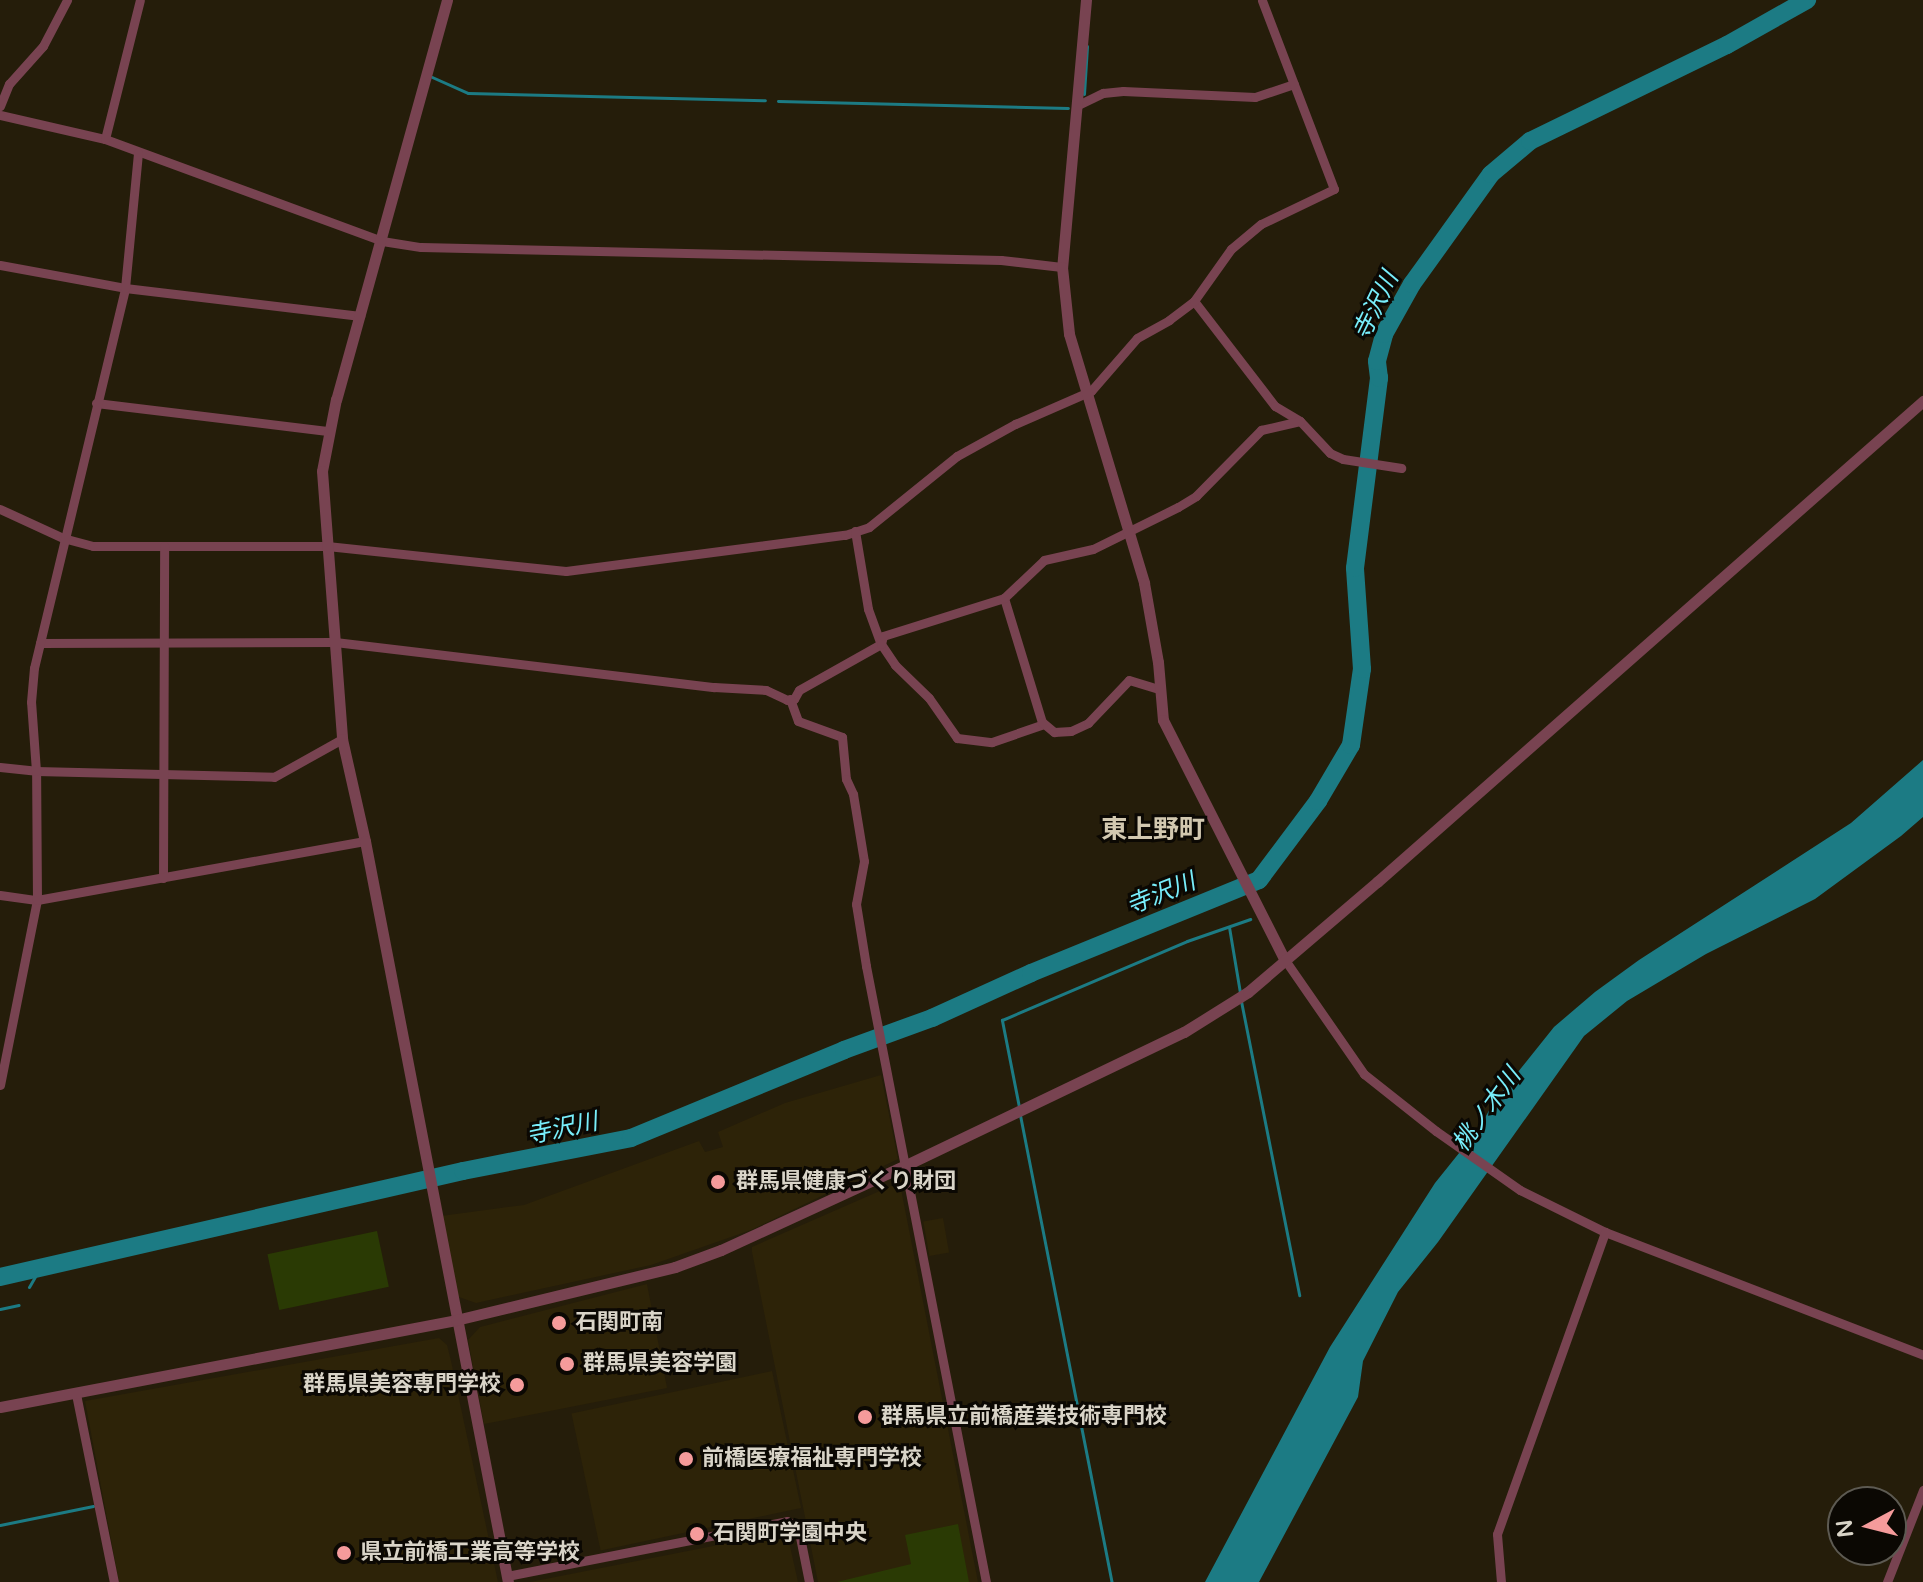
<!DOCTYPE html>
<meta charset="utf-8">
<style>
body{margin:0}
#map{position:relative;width:1923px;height:1582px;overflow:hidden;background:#251d0a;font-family:"Varela Round","Noto Sans JP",sans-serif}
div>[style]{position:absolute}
.built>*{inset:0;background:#2d2308;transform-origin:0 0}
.green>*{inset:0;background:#2a3a04;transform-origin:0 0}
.water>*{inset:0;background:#1c7b84}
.stream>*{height:3px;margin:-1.5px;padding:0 1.5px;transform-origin:1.5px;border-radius:1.5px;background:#1c7b84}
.river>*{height:18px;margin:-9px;padding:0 9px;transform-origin:9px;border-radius:9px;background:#1c7b84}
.minor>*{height:9px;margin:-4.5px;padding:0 4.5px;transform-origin:4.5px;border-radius:4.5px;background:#784351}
.tertiary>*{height:11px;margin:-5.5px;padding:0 5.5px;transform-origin:5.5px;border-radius:5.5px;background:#784351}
.dots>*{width:22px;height:22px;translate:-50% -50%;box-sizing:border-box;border:4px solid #0b0803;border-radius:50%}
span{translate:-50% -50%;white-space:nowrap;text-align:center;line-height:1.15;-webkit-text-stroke:6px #0b0803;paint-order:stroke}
.poi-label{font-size:22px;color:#d9d4c8;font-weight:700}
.left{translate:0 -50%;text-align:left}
.right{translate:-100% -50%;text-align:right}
.water-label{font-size:24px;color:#78eefb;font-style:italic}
.quarter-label{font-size:26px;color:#d2c8b0;font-weight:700}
.north{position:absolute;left:1827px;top:1486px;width:80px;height:80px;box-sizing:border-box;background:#0b0803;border:2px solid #5d5a52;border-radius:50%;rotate:263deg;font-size:22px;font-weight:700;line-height:32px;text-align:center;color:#d9d4c8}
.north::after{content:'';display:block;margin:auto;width:28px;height:36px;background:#f59b9b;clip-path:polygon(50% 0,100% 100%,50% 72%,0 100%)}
</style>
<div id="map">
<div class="built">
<i style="clip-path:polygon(881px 1075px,898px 1159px,751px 1230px,651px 1265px,476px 1303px,456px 1296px,441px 1216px,524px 1205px,699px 1141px,705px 1152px,723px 1147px,718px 1132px,785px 1103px)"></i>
<i style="clip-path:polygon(898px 1183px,901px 1189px,978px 1582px,818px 1582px,752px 1252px,752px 1247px)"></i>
<i style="left:943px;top:1218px;width:35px;height:20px;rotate:80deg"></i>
<i style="clip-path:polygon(647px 1284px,667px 1388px,484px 1424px,468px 1340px,480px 1327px)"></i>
<i style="clip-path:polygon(439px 1338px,447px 1345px,451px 1361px,498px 1582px,119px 1582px,85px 1401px)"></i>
<i style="left:772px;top:1371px;width:140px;height:205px;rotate:78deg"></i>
<i style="clip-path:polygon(784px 1532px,788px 1537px,798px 1582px,530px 1582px)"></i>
</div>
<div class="green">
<i style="left:377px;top:1231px;width:57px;height:112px;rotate:78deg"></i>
<i style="clip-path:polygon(958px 1524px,969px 1582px,837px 1582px,911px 1564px,905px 1535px)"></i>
</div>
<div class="water">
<i style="clip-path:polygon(1923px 760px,1923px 817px,1901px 836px,1815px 899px,1706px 954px,1627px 1001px,1584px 1036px,1438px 1242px,1398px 1292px,1363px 1361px,1358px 1397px,1259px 1582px,1205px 1582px,1330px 1347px,1435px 1183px,1480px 1127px,1493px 1103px,1554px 1027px,1595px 992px,1639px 960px,1851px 823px)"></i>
</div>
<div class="stream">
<i style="left:432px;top:77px;width:39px;rotate:24deg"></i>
<i style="left:468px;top:93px;width:297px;rotate:1.4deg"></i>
<i style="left:1084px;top:94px;width:48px;rotate:-86.4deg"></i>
<i style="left:778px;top:101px;width:290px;rotate:1.4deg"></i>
<i style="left:1229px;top:927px;width:67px;rotate:80.5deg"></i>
<i style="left:1241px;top:1001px;width:300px;rotate:78.8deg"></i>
<i style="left:1019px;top:1107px;width:89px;rotate:-101.1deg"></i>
<i style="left:1002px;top:1020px;width:201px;rotate:-23.1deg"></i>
<i style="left:1187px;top:941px;width:67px;rotate:-19.2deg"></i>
<i style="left:1020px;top:1115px;width:476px;rotate:78.9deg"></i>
<i style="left:29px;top:1287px;width:22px;rotate:-60deg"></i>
<i style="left:0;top:1309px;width:19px;rotate:-12deg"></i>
<i style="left:0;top:1525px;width:95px;rotate:-11.5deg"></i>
</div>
<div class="river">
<i style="left:0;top:1277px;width:475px;rotate:-12.9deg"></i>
<i style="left:463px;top:1171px;width:171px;rotate:-11.1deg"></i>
<i style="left:631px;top:1138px;width:230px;rotate:-22.4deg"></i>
<i style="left:844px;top:1050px;width:94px;rotate:-20deg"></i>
<i style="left:932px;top:1018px;width:109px;rotate:-24.4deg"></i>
<i style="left:1031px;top:973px;width:246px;rotate:-22.2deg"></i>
<i style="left:1259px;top:880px;width:99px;rotate:-53.2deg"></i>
<i style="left:1318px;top:801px;width:65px;rotate:-59.5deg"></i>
<i style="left:1351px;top:745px;width:77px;rotate:-81.8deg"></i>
<i style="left:1362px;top:669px;width:101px;rotate:-94deg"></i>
<i style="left:1355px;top:568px;width:192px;rotate:-82.8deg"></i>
<i style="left:1379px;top:378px;width:17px;rotate:-97deg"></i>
<i style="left:1377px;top:361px;width:28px;rotate:-75deg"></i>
<i style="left:1384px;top:334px;width:57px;rotate:-60.8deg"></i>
<i style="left:1412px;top:284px;width:135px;rotate:-54.3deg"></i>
<i style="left:1491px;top:174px;width:51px;rotate:-40.2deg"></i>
<i style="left:1530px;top:141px;width:219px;rotate:-26deg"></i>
<i style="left:1727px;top:45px;width:92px;rotate:-29.4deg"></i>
</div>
<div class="minor">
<i style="left:0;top:106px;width:24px;rotate:-68deg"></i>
<i style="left:9px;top:84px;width:51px;rotate:-48.2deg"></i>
<i style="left:43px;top:46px;width:52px;rotate:-62.4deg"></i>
<i style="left:1076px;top:106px;width:30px;rotate:-26deg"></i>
<i style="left:1103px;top:93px;width:20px;rotate:-6deg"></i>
<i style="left:1123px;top:91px;width:132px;rotate:2.6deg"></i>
<i style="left:1255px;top:97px;width:41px;rotate:-18.4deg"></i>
<i style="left:0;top:115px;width:108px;rotate:12.9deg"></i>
<i style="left:105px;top:139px;width:295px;rotate:20.2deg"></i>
<i style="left:382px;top:241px;width:39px;rotate:9deg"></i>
<i style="left:421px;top:247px;width:580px;rotate:1.28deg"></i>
<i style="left:1001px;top:260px;width:61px;rotate:6.5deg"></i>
<i style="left:105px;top:139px;width:143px;rotate:-75.9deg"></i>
<i style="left:0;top:265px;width:127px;rotate:10.4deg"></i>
<i style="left:125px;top:288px;width:237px;rotate:6.8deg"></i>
<i style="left:1194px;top:301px;width:133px;rotate:52.4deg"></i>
<i style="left:1275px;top:406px;width:29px;rotate:31deg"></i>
<i style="left:1300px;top:421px;width:44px;rotate:46.8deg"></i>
<i style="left:1330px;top:453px;width:14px;rotate:25deg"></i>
<i style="left:1343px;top:459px;width:59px;rotate:8.8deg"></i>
<i style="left:96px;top:403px;width:235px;rotate:6.9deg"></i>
<i style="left:0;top:509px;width:69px;rotate:24.7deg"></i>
<i style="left:63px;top:538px;width:31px;rotate:15deg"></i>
<i style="left:93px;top:546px;width:234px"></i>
<i style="left:327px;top:546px;width:240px;rotate:6deg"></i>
<i style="left:566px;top:571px;width:281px;rotate:-7.4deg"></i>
<i style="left:845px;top:535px;width:25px;rotate:-18deg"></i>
<i style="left:869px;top:527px;width:113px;rotate:-38.9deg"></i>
<i style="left:957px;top:456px;width:66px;rotate:-28.9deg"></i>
<i style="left:1015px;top:424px;width:83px;rotate:-23.5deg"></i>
<i style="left:1091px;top:391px;width:70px;rotate:-49deg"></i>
<i style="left:1137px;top:338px;width:37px;rotate:-29deg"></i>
<i style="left:1169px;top:320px;width:31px;rotate:-37deg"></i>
<i style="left:1194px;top:301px;width:64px;rotate:-54.6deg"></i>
<i style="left:1231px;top:249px;width:39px;rotate:-40deg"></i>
<i style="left:1261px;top:224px;width:81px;rotate:-25.6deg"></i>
<i style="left:1334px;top:189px;width:202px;rotate:-110.9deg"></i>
<i style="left:855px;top:531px;width:79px;rotate:80.5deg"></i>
<i style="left:868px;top:609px;width:37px;rotate:70deg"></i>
<i style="left:881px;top:644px;width:25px;rotate:56deg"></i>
<i style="left:895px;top:665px;width:47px;rotate:44.1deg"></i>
<i style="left:929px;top:698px;width:49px;rotate:55deg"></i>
<i style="left:957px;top:738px;width:35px;rotate:7deg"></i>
<i style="left:992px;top:742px;width:55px;rotate:-19.1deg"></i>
<i style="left:1004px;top:598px;width:130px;rotate:73deg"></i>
<i style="left:1042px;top:722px;width:16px;rotate:40deg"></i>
<i style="left:1054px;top:732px;width:17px;rotate:-3deg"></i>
<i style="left:1071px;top:731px;width:19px;rotate:-25deg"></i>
<i style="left:1088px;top:723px;width:59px;rotate:-46.4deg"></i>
<i style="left:1129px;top:680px;width:30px;rotate:17deg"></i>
<i style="left:40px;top:643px;width:295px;rotate:-0.2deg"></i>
<i style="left:335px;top:642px;width:382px;rotate:6.8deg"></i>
<i style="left:714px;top:687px;width:52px;rotate:3.3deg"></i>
<i style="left:766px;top:690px;width:23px;rotate:25deg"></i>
<i style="left:787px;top:700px;width:7px;rotate:-8deg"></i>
<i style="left:794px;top:699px;width:10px;rotate:-61deg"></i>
<i style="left:799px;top:690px;width:94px;rotate:-29.3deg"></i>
<i style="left:881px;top:644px;width:8px;rotate:-76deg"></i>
<i style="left:883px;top:636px;width:127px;rotate:-17.4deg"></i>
<i style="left:1004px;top:598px;width:55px;rotate:-43.5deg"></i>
<i style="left:1044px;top:560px;width:50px;rotate:-12.7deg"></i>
<i style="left:1093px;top:549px;width:95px;rotate:-26.3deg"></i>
<i style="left:1178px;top:507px;width:21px;rotate:-31deg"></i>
<i style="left:1196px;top:496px;width:93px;rotate:-45.4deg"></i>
<i style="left:1261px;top:430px;width:40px;rotate:-13deg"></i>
<i style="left:790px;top:699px;width:23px;rotate:70deg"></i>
<i style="left:798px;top:721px;width:47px;rotate:20deg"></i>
<i style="left:842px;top:737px;width:42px;rotate:84.6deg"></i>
<i style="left:846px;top:779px;width:17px;rotate:65deg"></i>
<i style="left:853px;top:794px;width:68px;rotate:80.7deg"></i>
<i style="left:864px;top:861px;width:44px;rotate:100.5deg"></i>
<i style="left:856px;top:904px;width:63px;rotate:80.8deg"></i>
<i style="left:866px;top:966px;width:628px;rotate:78.98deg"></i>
<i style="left:0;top:767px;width:36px;rotate:6deg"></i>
<i style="left:36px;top:771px;width:238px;rotate:1.4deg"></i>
<i style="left:274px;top:777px;width:78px;rotate:-29.2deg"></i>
<i style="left:163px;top:878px;width:332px;rotate:-89.8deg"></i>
<i style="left:0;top:895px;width:37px;rotate:8deg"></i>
<i style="left:37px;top:900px;width:333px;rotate:-10.2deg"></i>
<i style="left:1285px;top:960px;width:139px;rotate:55.3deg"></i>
<i style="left:1364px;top:1074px;width:92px;rotate:38.4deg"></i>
<i style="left:1436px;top:1131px;width:103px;rotate:35.1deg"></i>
<i style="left:1520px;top:1190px;width:95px;rotate:26.3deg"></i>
<i style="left:1605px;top:1232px;width:341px;rotate:21.1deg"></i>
<i style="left:0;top:1085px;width:189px;rotate:-78.7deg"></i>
<i style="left:37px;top:900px;width:129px;rotate:-90.4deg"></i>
<i style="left:36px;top:771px;width:69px;rotate:-94.1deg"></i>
<i style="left:31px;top:702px;width:34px;rotate:-85deg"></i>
<i style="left:34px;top:668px;width:391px;rotate:-76.5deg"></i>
<i style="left:125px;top:288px;width:136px;rotate:-84.5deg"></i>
<i style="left:76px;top:1394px;width:192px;rotate:78.6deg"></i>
<i style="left:507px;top:1576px;width:285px;rotate:-11.1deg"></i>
<i style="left:787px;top:1521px;width:13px;rotate:29deg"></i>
<i style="left:798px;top:1527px;width:56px;rotate:78.7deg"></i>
<i style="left:1501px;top:1582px;width:48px;rotate:-94.8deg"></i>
<i style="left:1497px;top:1534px;width:321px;rotate:-70.3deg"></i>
<i style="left:1887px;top:1582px;width:99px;rotate:-68.6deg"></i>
</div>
<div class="tertiary">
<i style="left:447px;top:0;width:414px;rotate:105.5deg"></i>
<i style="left:336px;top:399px;width:73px;rotate:101deg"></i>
<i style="left:322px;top:471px;width:269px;rotate:85.7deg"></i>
<i style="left:342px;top:739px;width:105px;rotate:77.3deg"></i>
<i style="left:365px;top:841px;width:755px;rotate:79.08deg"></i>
<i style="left:1086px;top:0;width:268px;rotate:95.1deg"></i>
<i style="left:1062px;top:267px;width:67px;rotate:84deg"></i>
<i style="left:1069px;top:334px;width:260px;rotate:73.2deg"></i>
<i style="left:1144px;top:583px;width:80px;rotate:80deg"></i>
<i style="left:1158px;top:662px;width:58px;rotate:85.1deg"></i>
<i style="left:1163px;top:720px;width:269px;rotate:63.1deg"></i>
<i style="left:0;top:1407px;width:464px;rotate:-10.8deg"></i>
<i style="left:456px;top:1320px;width:225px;rotate:-13.6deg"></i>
<i style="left:675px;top:1267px;width:49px;rotate:-20.3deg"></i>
<i style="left:721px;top:1250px;width:201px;rotate:-24.7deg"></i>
<i style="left:904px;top:1166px;width:310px;rotate:-25.6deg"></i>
<i style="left:1184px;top:1032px;width:75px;rotate:-32deg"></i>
<i style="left:1248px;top:992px;width:170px;rotate:-40.5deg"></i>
<i style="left:1377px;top:882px;width:728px;rotate:-41.38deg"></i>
</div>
<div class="dots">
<i style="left:718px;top:1182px;background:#f59b9b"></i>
<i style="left:559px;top:1323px;background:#f59b9b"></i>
<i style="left:567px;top:1364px;background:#f59b9b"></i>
<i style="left:517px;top:1385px;background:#f59b9b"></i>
<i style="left:865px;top:1417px;background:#f59b9b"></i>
<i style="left:686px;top:1459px;background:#f59b9b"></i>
<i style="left:697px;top:1534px;background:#f59b9b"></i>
<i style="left:344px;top:1553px;background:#f59b9b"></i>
</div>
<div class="poi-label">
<span class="left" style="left:736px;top:1182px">群馬県健康づくり財団</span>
<span class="left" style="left:575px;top:1323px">石関町南</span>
<span class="left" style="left:583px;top:1364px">群馬県美容学園</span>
<span class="right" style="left:501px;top:1385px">群馬県美容専門学校</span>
<span class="left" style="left:881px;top:1417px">群馬県立前橋産業技術専門校</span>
<span class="left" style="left:702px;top:1459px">前橋医療福祉専門学校</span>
<span class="left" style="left:713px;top:1534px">石関町学園中央</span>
<span class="left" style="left:360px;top:1553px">県立前橋工業高等学校</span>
</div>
<div class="water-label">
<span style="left:1376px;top:306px;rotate:-64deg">寺沢川</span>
<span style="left:1161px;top:894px;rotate:-22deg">寺沢川</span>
<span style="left:1487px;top:1110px;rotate:-54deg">桃ノ木川</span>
<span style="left:562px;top:1129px;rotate:-12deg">寺沢川</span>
</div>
<div class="quarter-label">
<span style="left:1153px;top:830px">東上野町</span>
</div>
<div class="north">N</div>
</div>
